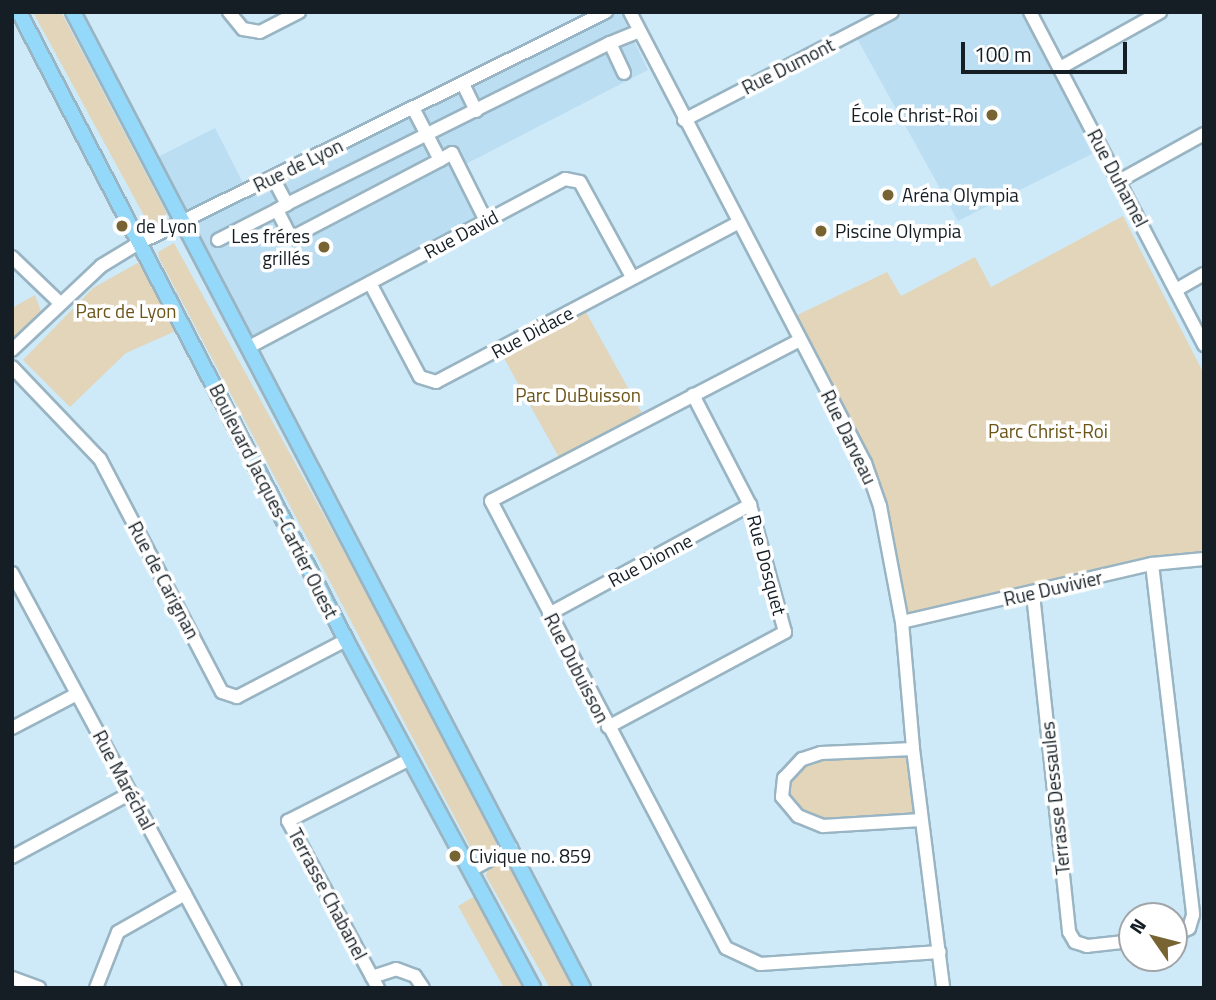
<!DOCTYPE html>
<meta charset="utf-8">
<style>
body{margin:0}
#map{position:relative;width:1216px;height:1000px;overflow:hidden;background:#ceeaf9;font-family:"Titillium Web",sans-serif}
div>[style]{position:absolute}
.built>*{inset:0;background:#bcdef2;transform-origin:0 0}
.green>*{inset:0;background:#e2d5b9;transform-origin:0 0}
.roads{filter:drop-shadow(2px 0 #99b4c2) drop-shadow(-2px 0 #99b4c2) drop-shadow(0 2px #99b4c2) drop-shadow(0 -2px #99b4c2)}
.minor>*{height:12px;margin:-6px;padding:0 6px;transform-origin:6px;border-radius:6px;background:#fff}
.major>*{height:14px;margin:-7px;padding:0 7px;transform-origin:7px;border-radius:7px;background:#94d9f9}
.dots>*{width:19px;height:19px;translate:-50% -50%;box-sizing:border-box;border:4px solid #fff;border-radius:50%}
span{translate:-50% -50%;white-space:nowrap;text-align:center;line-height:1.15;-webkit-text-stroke:7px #fff;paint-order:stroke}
.street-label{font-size:19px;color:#141e24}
.poi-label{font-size:19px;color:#141e24}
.right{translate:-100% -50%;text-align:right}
.left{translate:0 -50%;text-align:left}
.park-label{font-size:19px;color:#6b5418}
.frame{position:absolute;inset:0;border:14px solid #141e24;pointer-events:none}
.north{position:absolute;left:1118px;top:902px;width:70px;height:70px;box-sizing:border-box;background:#fff;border:2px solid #a1a5a7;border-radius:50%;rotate:305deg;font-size:19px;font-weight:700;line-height:28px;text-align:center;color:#141e24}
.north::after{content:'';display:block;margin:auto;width:24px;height:32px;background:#786433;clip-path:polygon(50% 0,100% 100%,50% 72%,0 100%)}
.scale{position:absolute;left:961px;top:42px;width:166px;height:32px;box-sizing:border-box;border:4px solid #141e24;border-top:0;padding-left:9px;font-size:21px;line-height:24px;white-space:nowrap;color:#141e24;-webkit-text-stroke:5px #fff;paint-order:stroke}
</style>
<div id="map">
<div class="built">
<i style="clip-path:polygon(592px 12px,620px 12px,648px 70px,464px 165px,488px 213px,239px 345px,173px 220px)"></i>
<i style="clip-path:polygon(892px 12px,1030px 12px,1102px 149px,958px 221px,854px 33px)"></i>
<i style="left:215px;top:128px;width:61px;height:63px;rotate:63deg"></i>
</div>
<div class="green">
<i style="clip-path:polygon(33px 12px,61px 12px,166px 212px,165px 219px,156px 224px,147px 221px)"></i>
<i style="clip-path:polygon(1123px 216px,1204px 374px,1204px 559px,902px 622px,880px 506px,789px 319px,887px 272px,901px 296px,975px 257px,991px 287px)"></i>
<i style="clip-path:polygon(174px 243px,392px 639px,496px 839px,496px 849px,484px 854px,473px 852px,159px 258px,158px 252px)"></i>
<i style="clip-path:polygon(143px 260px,178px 330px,126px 353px,70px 407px,23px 360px,93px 288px)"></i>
<i style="clip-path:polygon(35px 295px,41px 311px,12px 339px,12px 308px)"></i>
<i style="left:582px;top:305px;width:129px;height:94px;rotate:61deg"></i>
<i style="clip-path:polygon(913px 749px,921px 820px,823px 826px,782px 797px,784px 778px,802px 759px)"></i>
<i style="clip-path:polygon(504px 861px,510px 863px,577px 988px,550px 988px,486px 876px,487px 870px)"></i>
<i style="clip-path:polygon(477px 895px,528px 988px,504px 988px,458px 906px)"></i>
</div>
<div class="roads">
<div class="minor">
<i style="left:229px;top:12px;width:22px;rotate:51deg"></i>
<i style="left:243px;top:29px;width:17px;rotate:10deg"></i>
<i style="left:260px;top:32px;width:44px;rotate:-27.1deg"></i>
<i style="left:630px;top:12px;width:509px;rotate:62.48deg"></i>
<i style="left:865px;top:463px;width:46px;rotate:70.8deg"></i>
<i style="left:880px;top:506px;width:118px;rotate:79.3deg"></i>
<i style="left:902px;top:622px;width:127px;rotate:85deg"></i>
<i style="left:913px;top:749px;width:241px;rotate:82.8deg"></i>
<i style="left:1030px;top:12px;width:376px;rotate:62.4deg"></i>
<i style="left:610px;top:43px;width:31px;rotate:-22deg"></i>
<i style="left:1060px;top:68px;width:115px;rotate:-29.2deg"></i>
<i style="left:463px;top:84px;width:30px;rotate:64deg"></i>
<i style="left:684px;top:120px;width:234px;rotate:-27.4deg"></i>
<i style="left:440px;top:160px;width:14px;rotate:-30deg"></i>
<i style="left:452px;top:153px;width:76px;rotate:63.4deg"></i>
<i style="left:273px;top:178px;width:30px;rotate:62deg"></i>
<i style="left:287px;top:204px;width:12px;rotate:149deg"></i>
<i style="left:277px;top:210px;width:31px;rotate:63deg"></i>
<i style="left:291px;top:238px;width:168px;rotate:-27.6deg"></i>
<i style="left:440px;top:160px;width:59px;rotate:-117.4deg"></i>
<i style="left:1119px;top:181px;width:97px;rotate:-28.9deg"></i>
<i style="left:287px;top:204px;width:361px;rotate:-26.5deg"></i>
<i style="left:610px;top:43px;width:33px;rotate:65deg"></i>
<i style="left:218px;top:240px;width:66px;rotate:-27deg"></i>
<i style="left:12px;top:257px;width:65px;rotate:43.8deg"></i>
<i style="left:370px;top:283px;width:106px;rotate:62deg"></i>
<i style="left:420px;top:377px;width:17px;rotate:17deg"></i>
<i style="left:436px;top:382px;width:341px;rotate:-27.8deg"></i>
<i style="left:1176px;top:290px;width:32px;rotate:-30deg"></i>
<i style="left:800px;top:340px;width:348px;rotate:152.5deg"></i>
<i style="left:491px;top:501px;width:505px;rotate:62.27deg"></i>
<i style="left:726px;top:948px;width:38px;rotate:25deg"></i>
<i style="left:760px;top:964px;width:180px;rotate:-3.8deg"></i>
<i style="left:249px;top:347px;width:358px;rotate:-28deg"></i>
<i style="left:565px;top:179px;width:15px;rotate:11deg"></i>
<i style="left:580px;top:182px;width:108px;rotate:61.3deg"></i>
<i style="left:12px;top:350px;width:122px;rotate:-43.3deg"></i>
<i style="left:101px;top:266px;width:44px;rotate:-31.2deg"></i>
<i style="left:139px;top:243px;width:521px;rotate:-26.32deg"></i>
<i style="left:12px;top:367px;width:127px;rotate:46.3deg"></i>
<i style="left:100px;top:459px;width:263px;rotate:62.4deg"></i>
<i style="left:222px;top:692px;width:16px;rotate:18deg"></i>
<i style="left:237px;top:697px;width:123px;rotate:-27.6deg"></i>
<i style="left:1152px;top:564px;width:353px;rotate:83.3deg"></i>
<i style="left:1193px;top:915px;width:14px;rotate:107deg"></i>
<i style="left:1189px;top:928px;width:17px;rotate:152deg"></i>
<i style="left:12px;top:573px;width:471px;rotate:61.7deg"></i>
<i style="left:1033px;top:594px;width:340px;rotate:83.9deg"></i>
<i style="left:1069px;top:932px;width:12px;rotate:59deg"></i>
<i style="left:1075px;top:942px;width:13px;rotate:18deg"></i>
<i style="left:1087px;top:946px;width:45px;rotate:-6.3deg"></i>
<i style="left:549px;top:614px;width:229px;rotate:-28.5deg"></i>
<i style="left:902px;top:622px;width:257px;rotate:-13.1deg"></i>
<i style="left:1152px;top:564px;width:52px;rotate:-5.5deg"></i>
<i style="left:608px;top:727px;width:201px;rotate:-28.2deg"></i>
<i style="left:785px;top:632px;width:132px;rotate:-105.4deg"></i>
<i style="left:750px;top:505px;width:124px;rotate:-117.4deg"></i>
<i style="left:12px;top:728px;width:73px;rotate:-27.6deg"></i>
<i style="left:913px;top:749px;width:92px;rotate:177.5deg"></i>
<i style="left:821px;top:753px;width:20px;rotate:162deg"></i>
<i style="left:802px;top:759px;width:26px;rotate:133deg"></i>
<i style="left:784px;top:778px;width:19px;rotate:96deg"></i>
<i style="left:782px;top:797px;width:25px;rotate:50deg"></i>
<i style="left:798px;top:816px;width:27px;rotate:22deg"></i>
<i style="left:823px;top:826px;width:98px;rotate:-3.5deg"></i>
<i style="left:12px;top:857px;width:135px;rotate:-28.3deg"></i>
<i style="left:471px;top:870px;width:46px;rotate:-28.8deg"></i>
<i style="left:372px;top:977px;width:25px;rotate:-18deg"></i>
<i style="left:396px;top:969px;width:20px;rotate:20deg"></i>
<i style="left:415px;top:976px;width:14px;rotate:56deg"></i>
<i style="left:12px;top:978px;width:29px;rotate:20deg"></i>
<i style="left:96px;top:988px;width:60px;rotate:-68.6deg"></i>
<i style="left:118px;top:932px;width:77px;rotate:-29.6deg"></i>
<i style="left:378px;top:988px;width:190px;rotate:-118.3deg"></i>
<i style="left:288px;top:821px;width:137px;rotate:-26.9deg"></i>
</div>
<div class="major">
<i style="left:19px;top:12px;width:708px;rotate:62.49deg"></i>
<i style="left:346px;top:640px;width:395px;rotate:61.7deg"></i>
<i style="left:73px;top:12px;width:1101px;rotate:62.41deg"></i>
</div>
</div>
<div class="dots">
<i style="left:992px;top:115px;background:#786433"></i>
<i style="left:888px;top:195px;background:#786433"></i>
<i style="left:122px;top:226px;background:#786433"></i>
<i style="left:821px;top:231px;background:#786433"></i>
<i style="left:324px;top:247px;background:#786433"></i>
<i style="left:455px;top:856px;background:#786433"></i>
</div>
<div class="street-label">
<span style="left:788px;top:66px;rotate:-27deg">Rue Dumont</span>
<span style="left:298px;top:165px;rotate:-26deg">Rue de Lyon</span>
<span style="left:1118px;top:178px;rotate:62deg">Rue Duhamel</span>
<span style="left:461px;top:234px;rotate:-28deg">Rue David</span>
<span style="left:532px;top:332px;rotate:-28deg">Rue Didace</span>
<span style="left:849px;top:437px;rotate:64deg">Rue Darveau</span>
<span style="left:274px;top:501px;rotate:63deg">Boulevard Jacques-Cartier Ouest</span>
<span style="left:650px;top:560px;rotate:-28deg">Rue Dionne</span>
<span style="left:767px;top:565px;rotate:75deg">Rue Dosquet</span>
<span style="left:164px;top:580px;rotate:62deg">Rue de Carignan</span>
<span style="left:1053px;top:588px;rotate:-13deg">Rue Duvivier</span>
<span style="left:577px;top:668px;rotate:63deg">Rue Dubuisson</span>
<span style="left:124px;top:780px;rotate:62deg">Rue Maréchal</span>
<span style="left:1055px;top:798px;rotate:-96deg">Terrasse Dessaules</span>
<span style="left:328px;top:894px;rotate:62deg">Terrasse Chabanel</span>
</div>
<div class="poi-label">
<span class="right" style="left:978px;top:115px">École Christ-Roi</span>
<span class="left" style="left:902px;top:195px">Aréna Olympia</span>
<span class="left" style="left:136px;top:226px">de Lyon</span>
<span class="left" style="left:835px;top:231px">Piscine Olympia</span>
<span class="right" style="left:310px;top:247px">Les fréres<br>grillés</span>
<span class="left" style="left:469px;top:856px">Civique no. 859</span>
</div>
<div class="park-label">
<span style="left:126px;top:311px">Parc de Lyon</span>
<span style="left:578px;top:395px">Parc DuBuisson</span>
<span style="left:1048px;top:431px">Parc Christ-Roi</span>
</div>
<div class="frame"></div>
<div class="north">N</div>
<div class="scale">100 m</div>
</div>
